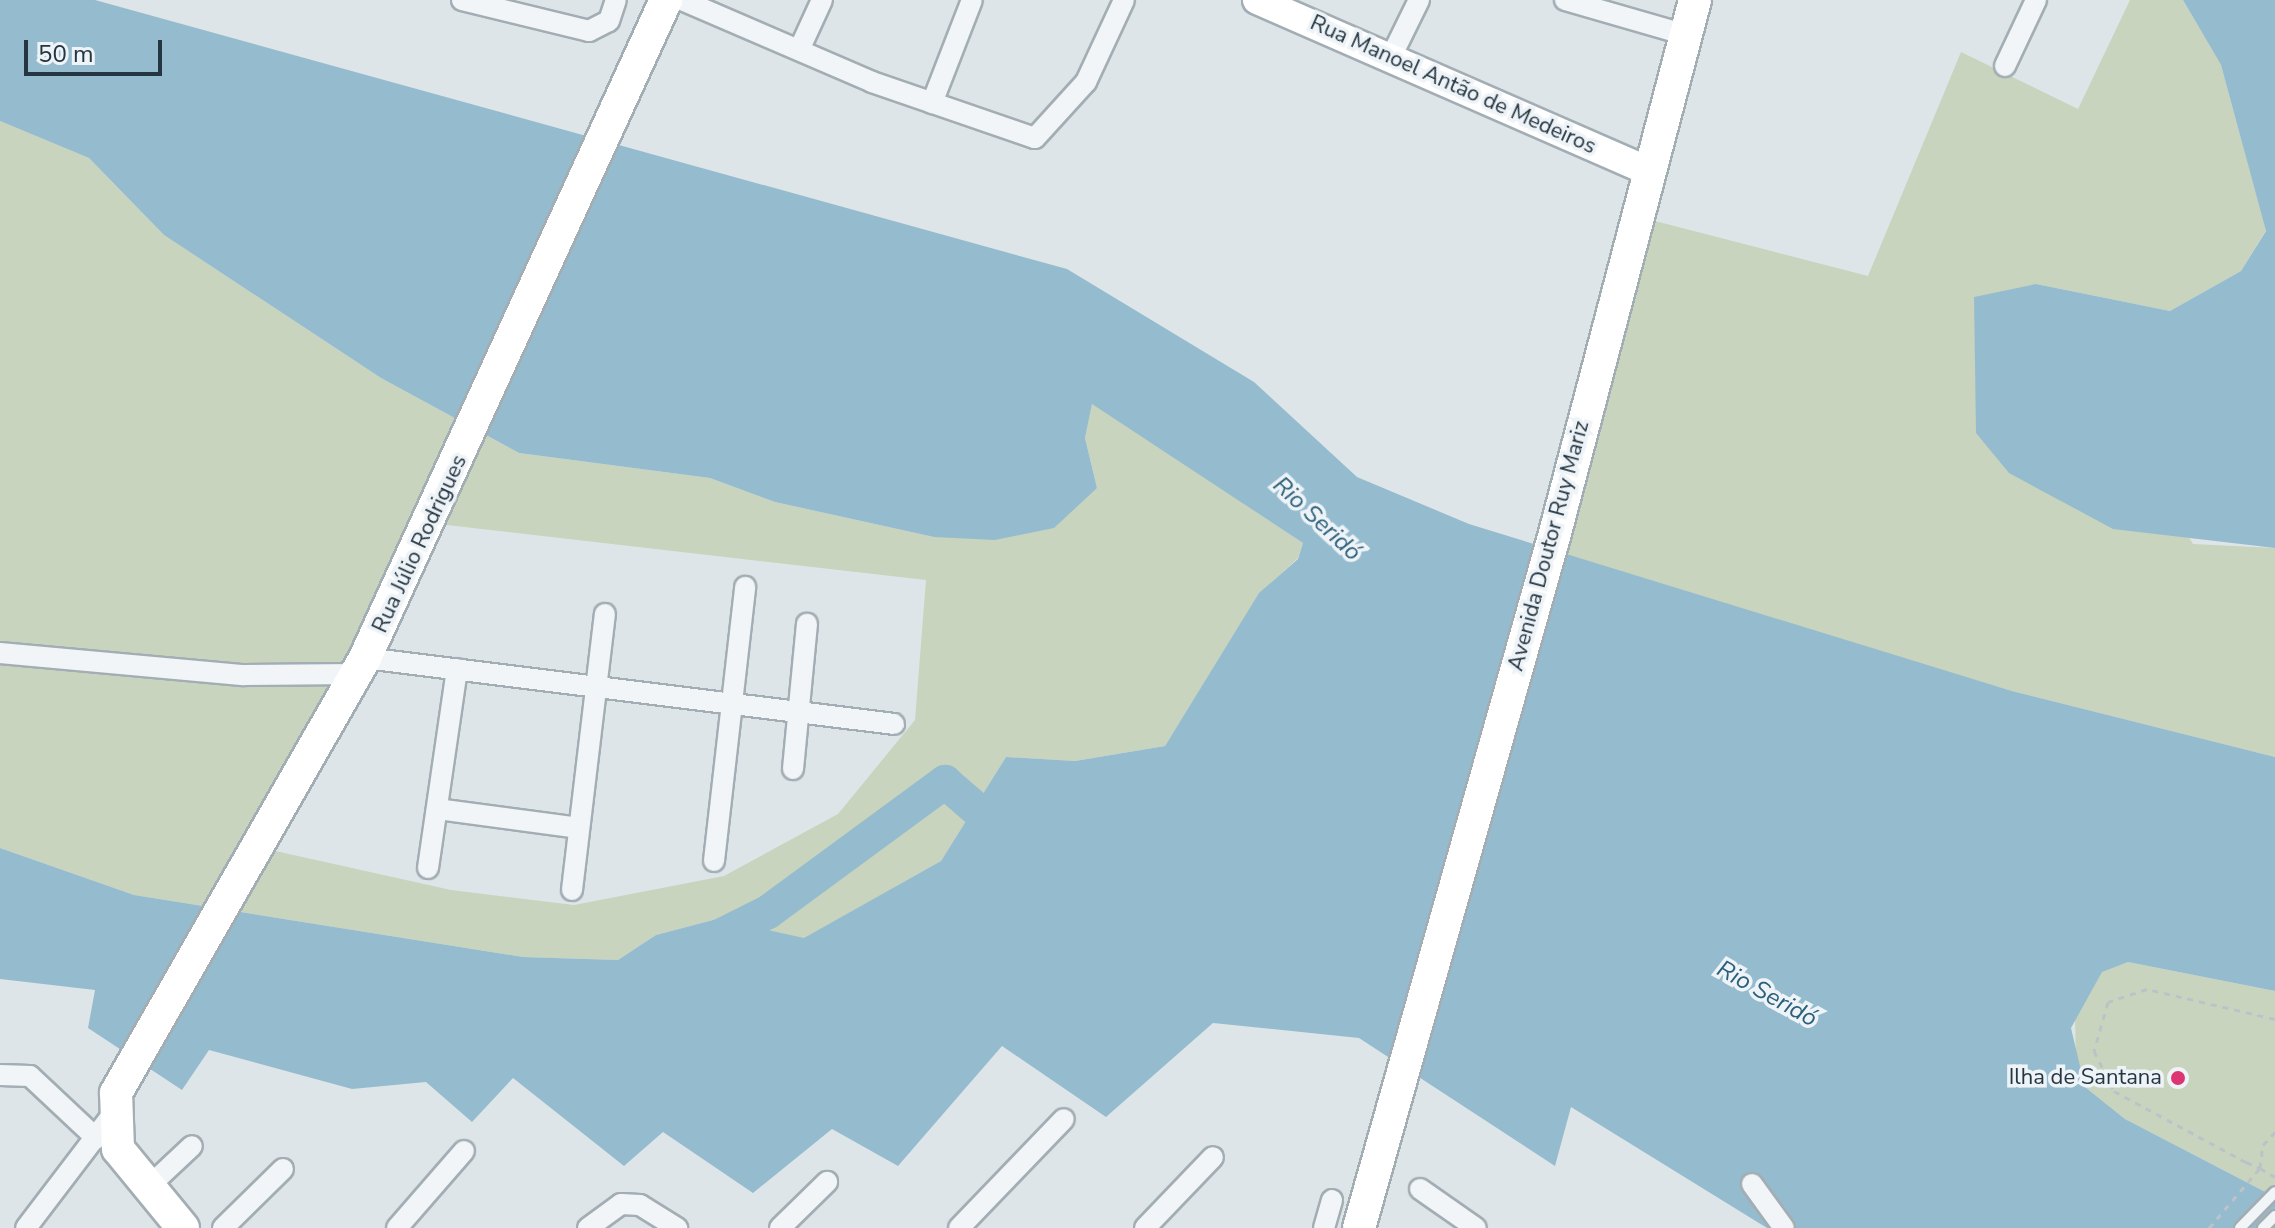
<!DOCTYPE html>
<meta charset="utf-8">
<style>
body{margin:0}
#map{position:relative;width:2275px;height:1228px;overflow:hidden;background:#dee5e9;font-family:"Nunito Sans",sans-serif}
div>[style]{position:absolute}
.green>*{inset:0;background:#c8d4be}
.water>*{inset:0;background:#95bcce}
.river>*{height:34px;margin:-17px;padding:0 17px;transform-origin:17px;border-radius:17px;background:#95bcce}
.path>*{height:3px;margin-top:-1.5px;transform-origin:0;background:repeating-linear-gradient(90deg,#bcc3c8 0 6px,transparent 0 12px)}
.roads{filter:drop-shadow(2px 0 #a3adb4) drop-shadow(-2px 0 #a3adb4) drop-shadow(0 2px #a3adb4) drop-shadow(0 -2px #a3adb4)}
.lane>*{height:10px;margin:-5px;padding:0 5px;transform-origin:5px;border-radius:5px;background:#f1f5f7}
.street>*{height:20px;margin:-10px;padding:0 10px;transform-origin:10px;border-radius:10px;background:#f1f5f7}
.secondary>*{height:28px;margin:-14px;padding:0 14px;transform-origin:14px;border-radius:14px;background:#fff}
.primary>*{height:32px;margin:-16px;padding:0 16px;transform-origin:16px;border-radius:16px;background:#fff}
.dots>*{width:22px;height:22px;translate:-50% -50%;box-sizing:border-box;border:4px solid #eef3f7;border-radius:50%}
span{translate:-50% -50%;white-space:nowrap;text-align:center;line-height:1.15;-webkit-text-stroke:7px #eef3f7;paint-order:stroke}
.street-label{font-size:22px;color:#253642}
.poi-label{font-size:22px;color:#253642}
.right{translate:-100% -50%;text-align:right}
.water-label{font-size:24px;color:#2b5f7b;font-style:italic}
.scale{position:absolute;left:24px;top:40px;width:138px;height:36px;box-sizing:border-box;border:4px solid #253642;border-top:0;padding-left:10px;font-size:24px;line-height:28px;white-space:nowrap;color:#253642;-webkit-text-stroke:6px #eef3f7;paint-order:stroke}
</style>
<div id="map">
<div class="green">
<i style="clip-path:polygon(2130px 0,2183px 0,2221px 65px,2266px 230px,2241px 271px,2170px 311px,2036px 284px,2193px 544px,2275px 548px,2275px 757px,2012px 691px,1558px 555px,1655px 221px,1868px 276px,1961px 52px,2078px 109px)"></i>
<i style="clip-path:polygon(evenodd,0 121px,89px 158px,164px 235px,381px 378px,519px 453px,710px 478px,775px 502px,934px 537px,1097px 488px,1085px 438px,1092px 403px,1303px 543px,1298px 558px,1259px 594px,1165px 746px,1075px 761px,1006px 757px,941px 861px,804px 939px,717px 919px,656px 935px,618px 960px,523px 957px,134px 895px,0 848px,0 121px,438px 524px,926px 580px,915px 720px,838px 814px,724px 876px,574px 905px,451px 890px,271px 850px,438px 524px)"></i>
<i style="clip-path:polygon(2128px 962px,2275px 991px,2275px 1197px,2125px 1119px,2085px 1087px,2076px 1070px,2075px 1012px,2102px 971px)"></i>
</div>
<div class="water">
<i style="clip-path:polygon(0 0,95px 0,1067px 269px,1254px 382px,1357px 477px,1469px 524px,2012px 691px,2275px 757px,2275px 991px,2128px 962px,2102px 972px,2071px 1028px,2085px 1087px,2125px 1119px,2275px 1197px,2275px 1228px,1767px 1228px,1571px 1107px,1555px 1166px,1359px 1038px,1213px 1023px,1106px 1117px,1002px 1046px,898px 1166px,832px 1129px,753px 1193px,663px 1132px,624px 1166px,513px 1078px,472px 1122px,426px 1082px,352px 1089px,209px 1050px,182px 1090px,88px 1028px,95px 990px,0 979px,0 848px,134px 895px,523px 957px,618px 960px,656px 935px,717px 919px,804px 938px,941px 861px,1006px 757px,1075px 761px,1165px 746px,1259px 593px,1298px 559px,1303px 543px,1092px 404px,1085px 438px,1097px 488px,1054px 528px,995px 540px,934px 537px,775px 502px,710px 478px,519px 453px,381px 378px,164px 235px,89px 158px,0 121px)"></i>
<i style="clip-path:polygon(2183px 0,2275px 0,2275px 548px,2113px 529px,2009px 473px,1976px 433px,1974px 297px,2036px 284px,2170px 311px,2241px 271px,2266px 231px,2221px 65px)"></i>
</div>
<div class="river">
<i style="left:700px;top:946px;width:76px;rotate:-26.6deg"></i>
<i style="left:768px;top:912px;width:220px;rotate:-36.3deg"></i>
<i style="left:945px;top:782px;width:69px;rotate:40.9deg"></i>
<i style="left:997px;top:827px;width:14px;rotate:-21deg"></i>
</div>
<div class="path">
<i style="left:2275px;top:1019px;width:131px;rotate:-166.8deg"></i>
<i style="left:2147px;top:989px;width:41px;rotate:161.6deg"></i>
<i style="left:2108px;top:1002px;width:51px;rotate:105.9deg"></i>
<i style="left:2094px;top:1051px;width:45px;rotate:63.4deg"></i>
<i style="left:2114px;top:1091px;width:150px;rotate:28.3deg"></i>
<i style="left:2246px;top:1162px;width:15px;rotate:23deg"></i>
<i style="left:2260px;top:1168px;width:23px;rotate:-83deg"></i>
<i style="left:2263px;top:1145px;width:18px;rotate:-47deg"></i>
<i style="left:2209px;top:1228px;width:79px;rotate:-49.6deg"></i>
<i style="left:2260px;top:1168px;width:17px;rotate:31deg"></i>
</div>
<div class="roads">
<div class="lane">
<i style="left:2240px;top:1228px;width:50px;rotate:-45.8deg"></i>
<i style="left:2263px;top:1228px;width:17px;rotate:-45deg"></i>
</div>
<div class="street">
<i style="left:462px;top:0;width:131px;rotate:13.7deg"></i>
<i style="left:589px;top:31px;width:22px;rotate:-27deg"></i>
<i style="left:609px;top:21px;width:22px;rotate:-72deg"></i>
<i style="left:682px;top:0;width:207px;rotate:23.3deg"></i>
<i style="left:872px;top:82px;width:172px;rotate:19deg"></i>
<i style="left:1035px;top:138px;width:76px;rotate:-47.7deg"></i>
<i style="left:1086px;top:82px;width:90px;rotate:-65.1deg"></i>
<i style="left:1565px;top:0;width:126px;rotate:16.1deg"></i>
<i style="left:799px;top:50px;width:55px;rotate:-65.3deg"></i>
<i style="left:1390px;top:59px;width:66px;rotate:-63.8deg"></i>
<i style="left:2005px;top:66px;width:73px;rotate:-64.8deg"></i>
<i style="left:932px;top:103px;width:110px;rotate:-68.8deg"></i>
<i style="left:0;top:653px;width:245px;rotate:5.2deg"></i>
<i style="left:244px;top:675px;width:112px;rotate:-0.5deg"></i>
<i style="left:365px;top:658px;width:533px;rotate:7.11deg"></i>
<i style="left:793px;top:769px;width:146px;rotate:-84.5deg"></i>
<i style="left:437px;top:809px;width:143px;rotate:7.6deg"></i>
<i style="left:714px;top:861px;width:276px;rotate:-83.5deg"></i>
<i style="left:428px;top:868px;width:201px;rotate:-81.7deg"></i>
<i style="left:572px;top:890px;width:278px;rotate:-83.2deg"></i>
<i style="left:0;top:1075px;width:30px;rotate:2deg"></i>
<i style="left:30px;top:1076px;width:91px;rotate:43.2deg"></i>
<i style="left:1752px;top:1184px;width:54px;rotate:54deg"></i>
<i style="left:1420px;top:1189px;width:68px;rotate:34.9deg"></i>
<i style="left:145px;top:1190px;width:64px;rotate:-43.1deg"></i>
<i style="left:26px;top:1228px;width:142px;rotate:-52.7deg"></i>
<i style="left:223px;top:1228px;width:84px;rotate:-44.5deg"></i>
<i style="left:397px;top:1228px;width:102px;rotate:-49deg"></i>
<i style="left:588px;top:1228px;width:41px;rotate:-36deg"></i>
<i style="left:621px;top:1204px;width:19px;rotate:3deg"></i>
<i style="left:640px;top:1205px;width:44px;rotate:31.9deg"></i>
<i style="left:780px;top:1228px;width:66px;rotate:-44.4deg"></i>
<i style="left:959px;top:1228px;width:151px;rotate:-46.1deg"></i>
<i style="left:1145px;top:1228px;width:98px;rotate:-46.2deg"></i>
<i style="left:1324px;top:1228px;width:29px;rotate:-74deg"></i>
</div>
<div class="secondary">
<i style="left:1257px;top:0;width:428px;rotate:23.6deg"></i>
</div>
<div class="primary">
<i style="left:183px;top:1228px;width:102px;rotate:-129.4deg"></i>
<i style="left:118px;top:1149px;width:56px;rotate:-92deg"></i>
<i style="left:116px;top:1093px;width:501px;rotate:-60.21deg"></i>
<i style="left:365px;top:658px;width:724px;rotate:-65.42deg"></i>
<i style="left:1359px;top:1228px;width:722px;rotate:-74.25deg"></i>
<i style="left:1555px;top:533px;width:551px;rotate:-75.28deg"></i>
</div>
</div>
<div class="dots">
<i style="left:2178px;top:1078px;background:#dd3571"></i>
</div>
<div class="street-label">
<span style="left:1453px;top:85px;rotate:24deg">Rua Manoel Antão de Medeiros</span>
<span style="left:420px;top:544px;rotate:-65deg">Rua Júlio Rodrigues</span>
<span style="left:1549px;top:546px;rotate:-75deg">Avenida Doutor Ruy Mariz</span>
</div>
<div class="poi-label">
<span class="right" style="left:2162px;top:1078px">Ilha de Santana</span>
</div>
<div class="water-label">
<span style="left:1317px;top:519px;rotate:43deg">Rio Seridó</span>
<span style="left:1767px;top:994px;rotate:29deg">Rio Seridó</span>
</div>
<div class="scale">50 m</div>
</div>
